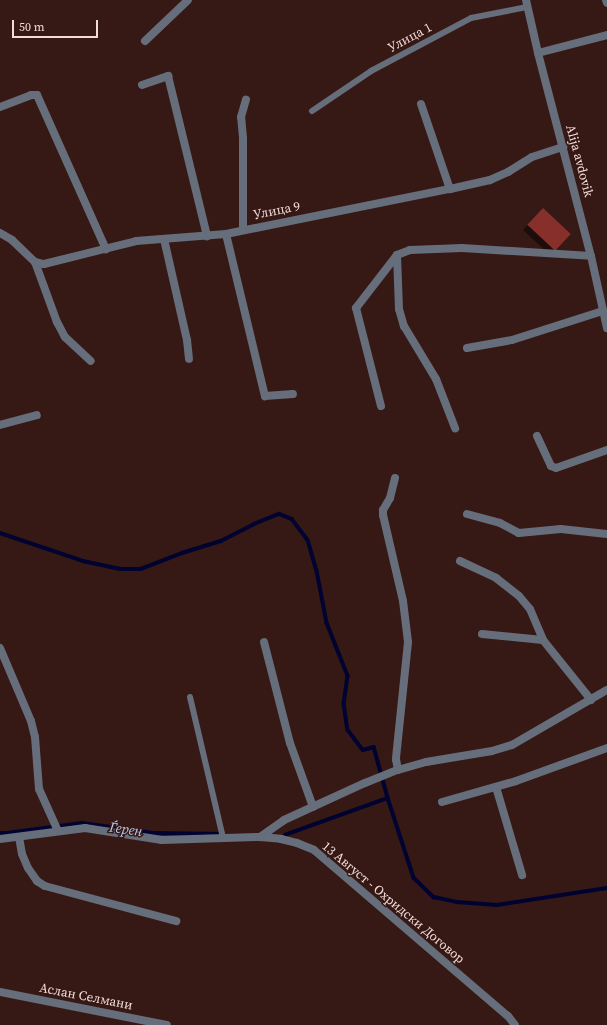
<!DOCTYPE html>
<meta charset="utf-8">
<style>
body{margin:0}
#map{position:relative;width:607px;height:1025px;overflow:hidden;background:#361815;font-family:"Source Serif 4",serif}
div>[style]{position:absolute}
.shadow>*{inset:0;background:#0007}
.stream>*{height:3.5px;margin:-1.75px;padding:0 1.75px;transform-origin:1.75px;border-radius:1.75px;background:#000230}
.building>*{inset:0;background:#87302b;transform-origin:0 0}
.lane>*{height:6px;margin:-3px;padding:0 3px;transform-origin:3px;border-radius:3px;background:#656e7a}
.street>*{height:8px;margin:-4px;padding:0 4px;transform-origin:4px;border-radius:4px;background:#656e7a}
span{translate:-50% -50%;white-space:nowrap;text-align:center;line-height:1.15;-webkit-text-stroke:3px #361815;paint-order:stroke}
.street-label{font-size:13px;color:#f2dcd9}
.water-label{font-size:14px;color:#b3cdf3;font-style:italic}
.scale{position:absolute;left:12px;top:20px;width:86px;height:18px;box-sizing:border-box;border:2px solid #f2dcd9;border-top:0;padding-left:5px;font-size:12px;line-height:14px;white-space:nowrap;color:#f2dcd9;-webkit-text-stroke:3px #361815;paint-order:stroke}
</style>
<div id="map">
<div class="shadow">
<i style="clip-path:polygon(538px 214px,570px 234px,550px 255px,523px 230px)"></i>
</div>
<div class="stream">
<i style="left:0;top:533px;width:88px;rotate:18.6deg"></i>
<i style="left:83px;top:561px;width:38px;rotate:12deg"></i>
<i style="left:120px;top:569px;width:21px"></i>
<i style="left:141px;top:569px;width:44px;rotate:-21.3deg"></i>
<i style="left:182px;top:553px;width:41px;rotate:-17.1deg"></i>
<i style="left:221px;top:541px;width:37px;rotate:-27deg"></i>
<i style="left:254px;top:524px;width:27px;rotate:-22deg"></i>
<i style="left:279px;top:514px;width:14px;rotate:21deg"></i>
<i style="left:292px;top:519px;width:26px;rotate:53deg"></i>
<i style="left:308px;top:540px;width:32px;rotate:74deg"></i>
<i style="left:317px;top:571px;width:53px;rotate:79.1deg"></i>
<i style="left:327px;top:623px;width:57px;rotate:68.4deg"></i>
<i style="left:348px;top:676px;width:27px;rotate:98deg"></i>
<i style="left:344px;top:703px;width:27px;rotate:82deg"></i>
<i style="left:348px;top:730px;width:25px;rotate:53deg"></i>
<i style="left:363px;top:750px;width:11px;rotate:-15deg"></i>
<i style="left:374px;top:747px;width:53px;rotate:74.6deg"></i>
<i style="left:388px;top:798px;width:84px;rotate:72deg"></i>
<i style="left:414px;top:878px;width:28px;rotate:44deg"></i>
<i style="left:434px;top:897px;width:24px;rotate:12deg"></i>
<i style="left:457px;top:902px;width:40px;rotate:4.3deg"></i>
<i style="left:497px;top:905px;width:111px;rotate:-8.8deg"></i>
<i style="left:0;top:833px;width:7px"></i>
<i style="left:7px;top:833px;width:76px;rotate:-7.6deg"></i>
<i style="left:82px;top:823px;width:72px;rotate:8deg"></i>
<i style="left:153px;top:833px;width:70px;rotate:0.8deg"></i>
<i style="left:285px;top:835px;width:109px;rotate:-19.8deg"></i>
</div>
<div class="building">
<i style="left:543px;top:208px;width:38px;height:23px;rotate:43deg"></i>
</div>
<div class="lane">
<i style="left:312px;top:111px;width:71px;rotate:-34.1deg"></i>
<i style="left:371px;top:71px;width:113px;rotate:-27.9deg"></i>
<i style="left:471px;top:18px;width:57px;rotate:-11.1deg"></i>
<i style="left:190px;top:697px;width:145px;rotate:76.8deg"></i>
</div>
<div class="street">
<i style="left:526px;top:0;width:54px;rotate:77.2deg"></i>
<i style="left:538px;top:53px;width:210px;rotate:75.4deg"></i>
<i style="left:591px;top:256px;width:74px;rotate:77.5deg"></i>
<i style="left:606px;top:0;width:3px;rotate:72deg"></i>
<i style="left:145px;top:41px;width:59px;rotate:-43.6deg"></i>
<i style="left:538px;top:53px;width:71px;rotate:-14.6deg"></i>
<i style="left:142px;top:85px;width:28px;rotate:-19deg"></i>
<i style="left:168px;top:76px;width:165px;rotate:76.3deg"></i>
<i style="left:421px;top:104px;width:90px;rotate:71.2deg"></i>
<i style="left:0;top:107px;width:33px;rotate:-21deg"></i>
<i style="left:31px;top:95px;width:6px"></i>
<i style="left:37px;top:95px;width:169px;rotate:65.9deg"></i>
<i style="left:243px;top:230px;width:92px;rotate:-90deg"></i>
<i style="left:243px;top:138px;width:21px;rotate:-95deg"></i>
<i style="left:241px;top:117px;width:18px;rotate:-74deg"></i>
<i style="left:0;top:233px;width:14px;rotate:30deg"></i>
<i style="left:12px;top:240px;width:32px;rotate:44deg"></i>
<i style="left:35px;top:262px;width:9px;rotate:13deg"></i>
<i style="left:44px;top:264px;width:95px;rotate:-14deg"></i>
<i style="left:136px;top:241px;width:90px;rotate:-4.4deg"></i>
<i style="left:226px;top:234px;width:228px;rotate:-11.4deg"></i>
<i style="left:450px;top:189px;width:41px;rotate:-12.7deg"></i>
<i style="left:490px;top:180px;width:20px;rotate:-24deg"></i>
<i style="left:508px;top:172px;width:28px;rotate:-32deg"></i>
<i style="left:532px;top:157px;width:33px;rotate:-18deg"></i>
<i style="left:226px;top:234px;width:167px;rotate:76.5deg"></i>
<i style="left:265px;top:396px;width:28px;rotate:-4deg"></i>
<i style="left:164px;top:239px;width:104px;rotate:77.2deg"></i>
<i style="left:187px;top:340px;width:19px;rotate:84deg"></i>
<i style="left:397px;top:255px;width:54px;rotate:87.9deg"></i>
<i style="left:399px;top:309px;width:18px;rotate:74deg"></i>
<i style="left:404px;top:326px;width:62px;rotate:58.9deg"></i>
<i style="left:436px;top:379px;width:53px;rotate:68.8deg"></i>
<i style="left:35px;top:262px;width:64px;rotate:69.9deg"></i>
<i style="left:57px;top:322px;width:17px;rotate:62deg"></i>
<i style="left:65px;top:337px;width:35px;rotate:43deg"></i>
<i style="left:467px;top:348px;width:46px;rotate:-10.1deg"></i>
<i style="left:512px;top:340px;width:96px;rotate:-17.7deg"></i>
<i style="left:381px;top:406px;width:101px;rotate:-104.3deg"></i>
<i style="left:356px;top:308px;width:67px;rotate:-52.3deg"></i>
<i style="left:397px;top:255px;width:14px;rotate:-21deg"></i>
<i style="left:410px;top:250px;width:52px;rotate:-2.2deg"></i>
<i style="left:462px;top:248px;width:129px;rotate:3.5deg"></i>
<i style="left:0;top:425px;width:38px;rotate:-15deg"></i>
<i style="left:537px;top:436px;width:33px;rotate:65deg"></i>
<i style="left:551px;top:466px;width:5px;rotate:22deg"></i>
<i style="left:556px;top:468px;width:54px;rotate:-19.4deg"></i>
<i style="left:395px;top:478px;width:21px;rotate:104deg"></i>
<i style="left:390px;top:498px;width:14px;rotate:120deg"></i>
<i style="left:383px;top:510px;width:5px;rotate:90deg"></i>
<i style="left:383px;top:515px;width:88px;rotate:76.9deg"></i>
<i style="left:403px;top:601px;width:41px;rotate:83deg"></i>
<i style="left:408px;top:642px;width:118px;rotate:95.9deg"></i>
<i style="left:396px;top:759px;width:11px;rotate:80deg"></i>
<i style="left:467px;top:514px;width:34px;rotate:15deg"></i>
<i style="left:500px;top:523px;width:21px;rotate:28deg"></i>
<i style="left:519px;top:533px;width:42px;rotate:-5.4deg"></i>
<i style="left:561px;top:529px;width:46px;rotate:6.2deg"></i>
<i style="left:460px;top:561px;width:40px;rotate:25deg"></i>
<i style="left:496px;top:578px;width:29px;rotate:38deg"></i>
<i style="left:519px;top:596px;width:17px;rotate:50deg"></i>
<i style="left:530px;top:609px;width:34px;rotate:67deg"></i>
<i style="left:482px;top:634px;width:61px;rotate:5.6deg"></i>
<i style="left:543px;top:640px;width:77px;rotate:51.3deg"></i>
<i style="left:264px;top:642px;width:104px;rotate:75.6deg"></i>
<i style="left:290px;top:743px;width:68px;rotate:70.2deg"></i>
<i style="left:0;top:648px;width:79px;rotate:67deg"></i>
<i style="left:31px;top:721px;width:16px;rotate:76deg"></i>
<i style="left:35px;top:737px;width:52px;rotate:85.6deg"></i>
<i style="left:39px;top:789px;width:46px;rotate:65.7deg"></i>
<i style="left:496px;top:787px;width:92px;rotate:73.5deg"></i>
<i style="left:442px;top:802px;width:77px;rotate:-15.8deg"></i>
<i style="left:516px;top:781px;width:97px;rotate:-19.9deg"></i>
<i style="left:19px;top:837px;width:17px;rotate:80deg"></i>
<i style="left:22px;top:854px;width:15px;rotate:67deg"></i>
<i style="left:28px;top:868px;width:16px;rotate:55deg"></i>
<i style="left:37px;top:881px;width:9px;rotate:32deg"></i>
<i style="left:45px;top:886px;width:136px;rotate:15deg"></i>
<i style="left:260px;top:837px;width:29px;rotate:-35deg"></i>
<i style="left:284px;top:820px;width:89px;rotate:-24.6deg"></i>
<i style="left:365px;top:783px;width:35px;rotate:-22deg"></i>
<i style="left:398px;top:770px;width:29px;rotate:-16deg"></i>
<i style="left:426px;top:762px;width:67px;rotate:-9.5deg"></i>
<i style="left:492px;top:751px;width:21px;rotate:-17deg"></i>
<i style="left:512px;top:745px;width:110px;rotate:-30.1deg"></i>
<i style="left:0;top:839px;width:86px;rotate:-7.4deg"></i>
<i style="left:85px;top:828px;width:78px;rotate:8.9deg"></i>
<i style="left:162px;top:840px;width:98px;rotate:-1.8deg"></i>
<i style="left:260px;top:837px;width:21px;rotate:5deg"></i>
<i style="left:281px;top:839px;width:16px;rotate:14deg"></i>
<i style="left:297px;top:843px;width:18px;rotate:22deg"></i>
<i style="left:314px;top:850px;width:255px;rotate:40.6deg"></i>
<i style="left:508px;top:1016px;width:11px;rotate:52deg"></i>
<i style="left:0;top:992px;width:170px;rotate:11.2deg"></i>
</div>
<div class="street-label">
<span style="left:410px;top:38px;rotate:-28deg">Улица 1</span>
<span style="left:579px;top:161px;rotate:75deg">Alija avdovik</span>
<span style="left:277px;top:211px;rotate:-11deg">Улица 9</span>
<span style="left:393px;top:903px;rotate:40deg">13 Август - Охридски Договор</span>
<span style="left:86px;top:997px;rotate:11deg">Аслан Селмани</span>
</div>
<div class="water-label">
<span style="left:126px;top:829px;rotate:8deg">Ѓерен</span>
</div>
<div class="scale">50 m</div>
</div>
